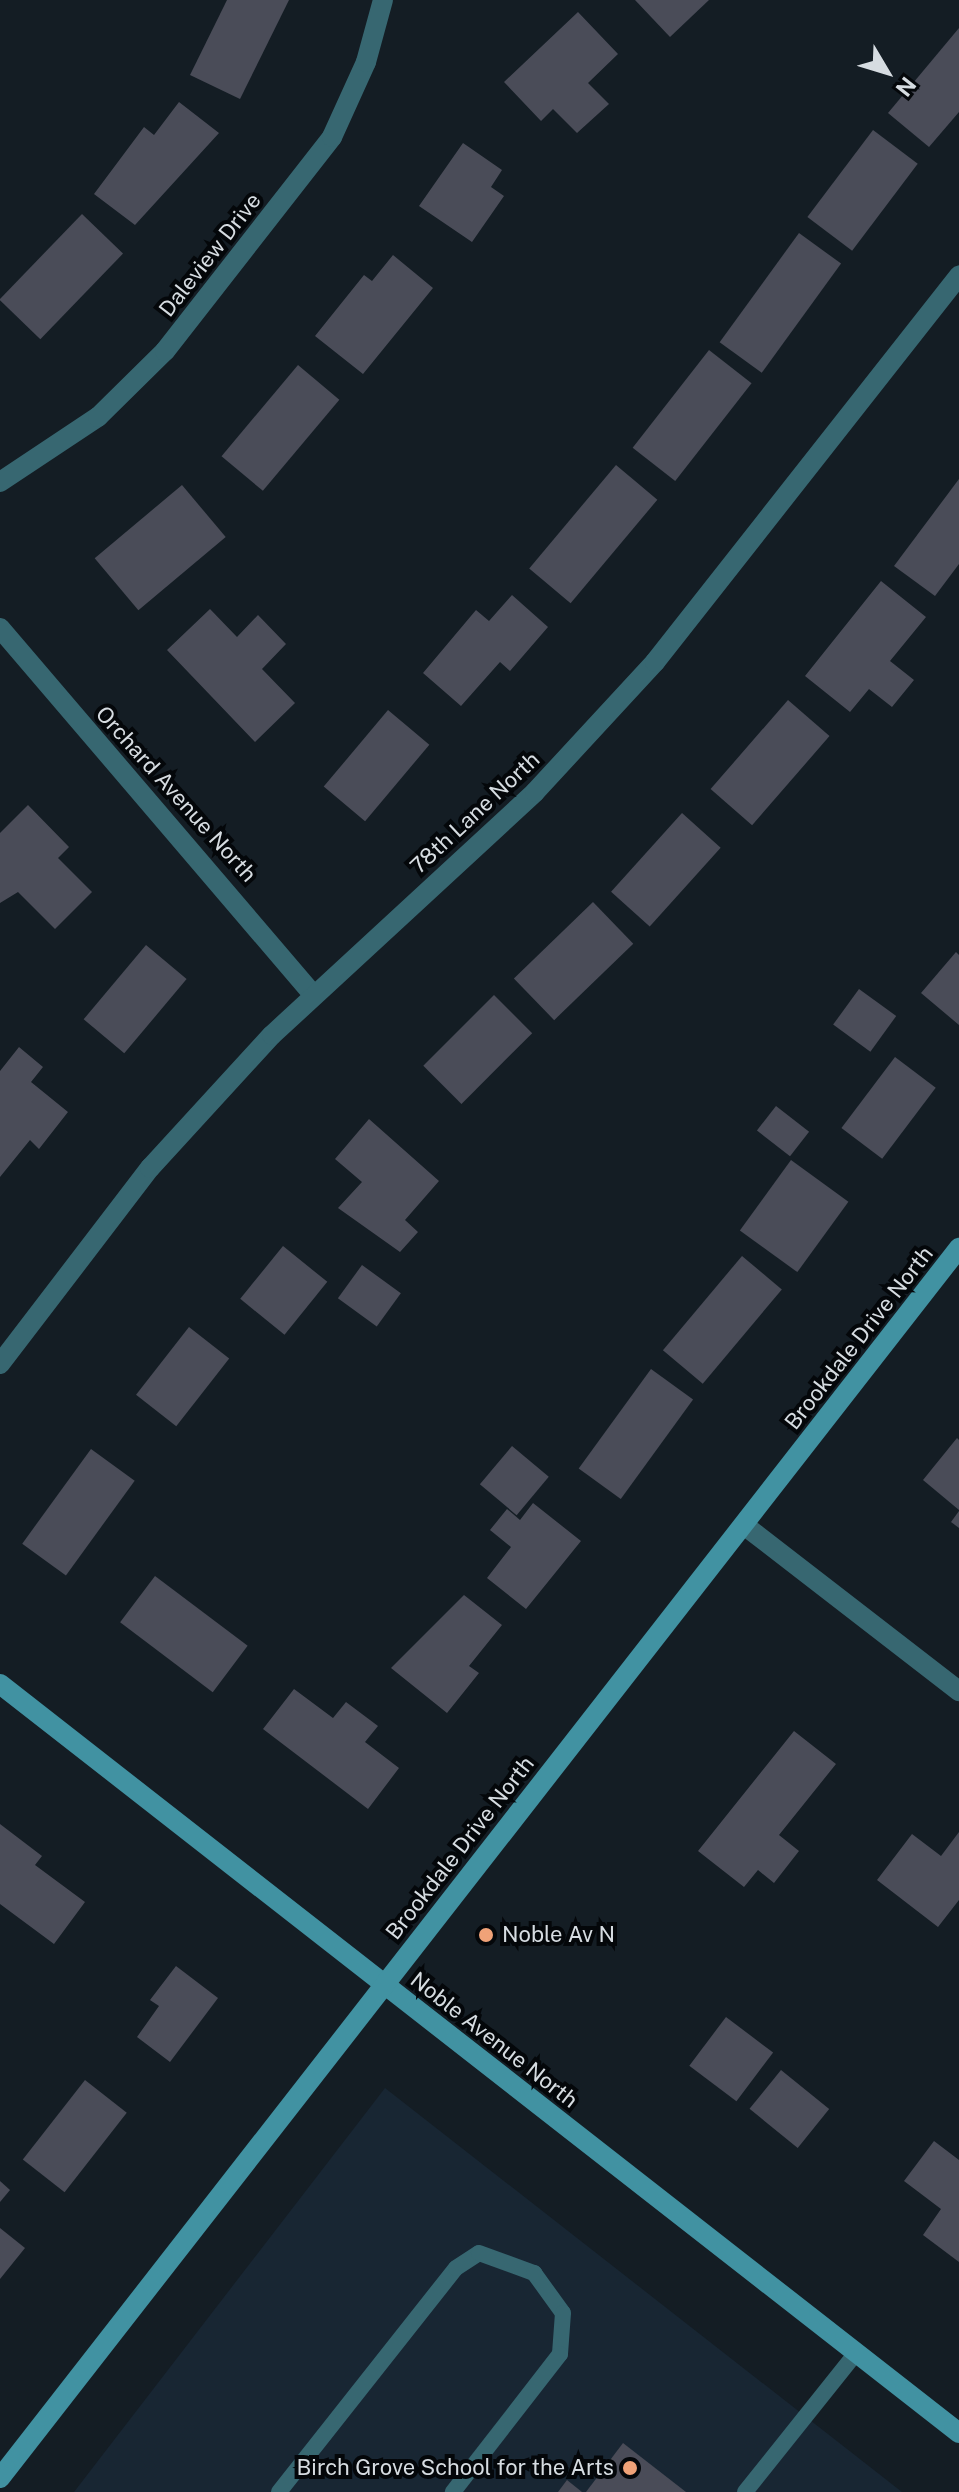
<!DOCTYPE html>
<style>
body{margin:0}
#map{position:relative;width:959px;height:2492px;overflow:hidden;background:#141d24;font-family:"Public Sans",sans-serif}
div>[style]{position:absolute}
.built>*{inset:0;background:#182633}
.building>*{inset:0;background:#4a4c58;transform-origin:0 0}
.lane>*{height:16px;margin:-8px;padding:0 8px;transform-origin:8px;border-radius:8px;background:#376771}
.street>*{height:20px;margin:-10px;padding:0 10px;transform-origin:10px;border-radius:10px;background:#376771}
.secondary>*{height:20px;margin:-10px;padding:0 10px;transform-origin:10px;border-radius:10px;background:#4192a2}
.dots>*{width:22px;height:22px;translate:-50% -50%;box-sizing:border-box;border:4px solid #04070a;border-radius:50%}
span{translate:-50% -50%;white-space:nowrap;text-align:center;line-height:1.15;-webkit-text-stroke:8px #04070a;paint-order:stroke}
.street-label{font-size:22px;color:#d6dce1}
.poi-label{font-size:22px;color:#d6dce1}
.left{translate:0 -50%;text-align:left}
.right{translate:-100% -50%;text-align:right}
.north{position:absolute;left:847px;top:32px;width:80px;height:80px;-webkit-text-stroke:6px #04070a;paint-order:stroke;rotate:128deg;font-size:22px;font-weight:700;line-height:32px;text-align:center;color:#d6dce1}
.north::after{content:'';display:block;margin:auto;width:28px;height:36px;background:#d6dce1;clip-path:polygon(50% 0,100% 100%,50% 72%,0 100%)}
</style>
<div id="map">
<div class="built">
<i style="clip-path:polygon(385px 2088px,902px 2492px,74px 2492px)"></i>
</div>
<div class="building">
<i style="clip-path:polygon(227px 0,289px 0,240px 99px,190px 75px)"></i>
<i style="clip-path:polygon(635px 0,709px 0,670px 37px)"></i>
<i style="clip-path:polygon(578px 12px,618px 54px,588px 83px,609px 104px,577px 133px,553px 109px,541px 121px,504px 82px)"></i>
<i style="clip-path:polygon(959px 28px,959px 112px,929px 147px,888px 113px)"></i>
<i style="clip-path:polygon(179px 102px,219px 133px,135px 225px,94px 194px,144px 127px,154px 135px)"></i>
<i style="left:873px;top:130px;width:56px;height:109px;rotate:37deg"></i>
<i style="clip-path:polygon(463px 143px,502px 170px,491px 187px,504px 196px,472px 242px,419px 206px)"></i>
<i style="left:82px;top:214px;width:57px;height:119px;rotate:44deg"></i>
<i style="left:799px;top:233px;width:52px;height:135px;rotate:36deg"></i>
<i style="clip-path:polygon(393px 255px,433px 288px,363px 374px,315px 336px,364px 275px,372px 281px)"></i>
<i style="left:709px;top:350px;width:54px;height:124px;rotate:38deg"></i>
<i style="left:298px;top:365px;width:54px;height:119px;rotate:40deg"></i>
<i style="left:616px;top:465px;width:54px;height:135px;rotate:40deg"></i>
<i style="clip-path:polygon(959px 479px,959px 564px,935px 596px,894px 566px)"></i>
<i style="left:182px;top:485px;width:68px;height:114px;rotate:50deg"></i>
<i style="clip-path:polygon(881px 581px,926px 617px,890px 661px,914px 680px,892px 707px,869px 689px,850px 712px,805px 676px)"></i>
<i style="clip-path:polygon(512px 595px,548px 627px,510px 671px,500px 662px,461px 706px,423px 673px,476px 610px,489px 621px)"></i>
<i style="clip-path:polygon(210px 609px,237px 637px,258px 615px,286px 644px,262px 669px,295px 703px,255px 742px,167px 650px)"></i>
<i style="left:788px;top:700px;width:55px;height:118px;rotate:41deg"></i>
<i style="left:388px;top:710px;width:54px;height:100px;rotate:40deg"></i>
<i style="clip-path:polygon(28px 805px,69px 847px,58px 858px,92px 892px,55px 929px,18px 892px,0 903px,0 833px)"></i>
<i style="left:682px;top:813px;width:52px;height:106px;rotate:42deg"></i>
<i style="left:593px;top:902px;width:58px;height:110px;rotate:46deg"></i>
<i style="left:146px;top:945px;width:53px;height:97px;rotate:40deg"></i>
<i style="clip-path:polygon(956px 952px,959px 955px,959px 1025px,921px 993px)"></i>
<i style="left:859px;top:989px;width:46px;height:44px;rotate:36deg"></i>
<i style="left:494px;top:995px;width:54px;height:100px;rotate:45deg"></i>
<i style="clip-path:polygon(19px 1047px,43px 1067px,31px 1082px,68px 1112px,39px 1149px,30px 1140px,0 1177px,0 1071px)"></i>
<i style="left:895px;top:1057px;width:51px;height:89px;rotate:37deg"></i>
<i style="left:776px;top:1106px;width:42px;height:31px;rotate:38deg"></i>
<i style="clip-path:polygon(369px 1119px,439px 1181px,405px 1220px,418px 1232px,400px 1252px,338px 1208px,362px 1182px,335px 1159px)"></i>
<i style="left:791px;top:1160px;width:71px;height:87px;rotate:36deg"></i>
<i style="left:283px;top:1246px;width:57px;height:68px;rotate:39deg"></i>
<i style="left:742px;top:1256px;width:52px;height:123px;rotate:40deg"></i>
<i style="left:362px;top:1265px;width:48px;height:41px;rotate:36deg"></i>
<i style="left:189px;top:1327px;width:51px;height:86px;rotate:38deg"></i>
<i style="left:651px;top:1369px;width:52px;height:123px;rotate:36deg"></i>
<i style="clip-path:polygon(957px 1438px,959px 1440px,959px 1510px,923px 1480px)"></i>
<i style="left:512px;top:1446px;width:48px;height:50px;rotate:40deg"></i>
<i style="left:91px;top:1449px;width:54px;height:117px;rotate:36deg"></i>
<i style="clip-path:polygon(533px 1503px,581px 1541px,526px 1609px,487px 1578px,511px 1547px,490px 1530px,507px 1509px,520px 1520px)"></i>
<i style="clip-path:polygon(959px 1511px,959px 1528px,951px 1522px)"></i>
<i style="left:155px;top:1576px;width:116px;height:58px;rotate:37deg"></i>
<i style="clip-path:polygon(464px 1595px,502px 1625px,469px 1666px,479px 1673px,447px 1713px,391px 1668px)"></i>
<i style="clip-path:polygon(294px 1689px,333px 1718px,346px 1702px,378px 1726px,365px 1742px,399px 1768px,368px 1809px,263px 1729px)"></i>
<i style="clip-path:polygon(794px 1731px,836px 1764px,779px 1835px,799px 1851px,774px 1883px,758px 1870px,744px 1887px,698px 1851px)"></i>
<i style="clip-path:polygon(0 1824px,42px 1856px,35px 1865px,85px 1902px,54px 1944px,0 1904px)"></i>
<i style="clip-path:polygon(959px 1832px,959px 1900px,938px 1927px,877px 1880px,912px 1834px,941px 1856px)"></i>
<i style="clip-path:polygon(176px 1966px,218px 1998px,170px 2062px,137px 2037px,159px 2006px,150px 2000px)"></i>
<i style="left:726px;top:2017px;width:59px;height:61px;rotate:37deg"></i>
<i style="left:781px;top:2070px;width:62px;height:50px;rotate:39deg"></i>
<i style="left:85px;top:2080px;width:53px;height:101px;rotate:38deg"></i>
<i style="clip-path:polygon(934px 2141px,959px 2160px,959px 2262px,923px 2235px,941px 2209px,904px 2181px)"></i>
<i style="clip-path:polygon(0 2181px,10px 2190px,0 2202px)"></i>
<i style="clip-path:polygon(0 2228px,25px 2248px,0 2279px)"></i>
<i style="clip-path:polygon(623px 2443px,686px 2492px,586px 2492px)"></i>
<i style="clip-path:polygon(567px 2480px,582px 2492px,558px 2492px)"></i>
</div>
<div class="lane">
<i style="left:279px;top:2492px;width:285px;rotate:-51.7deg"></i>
<i style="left:456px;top:2268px;width:27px;rotate:-33deg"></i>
<i style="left:479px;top:2253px;width:59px;rotate:20deg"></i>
<i style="left:534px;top:2273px;width:49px;rotate:54.1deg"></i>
<i style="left:563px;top:2313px;width:41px;rotate:94.2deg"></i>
<i style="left:560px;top:2354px;width:175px;rotate:127.8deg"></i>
<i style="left:745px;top:2492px;width:178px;rotate:-51.4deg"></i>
</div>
<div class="street">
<i style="left:0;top:482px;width:118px;rotate:-33.6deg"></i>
<i style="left:98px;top:417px;width:94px;rotate:-44.6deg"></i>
<i style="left:165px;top:351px;width:271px;rotate:-52deg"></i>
<i style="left:332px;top:137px;width:82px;rotate:-65.6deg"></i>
<i style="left:366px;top:62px;width:64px;rotate:-74.7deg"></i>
<i style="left:0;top:628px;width:482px;rotate:49.5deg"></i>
<i style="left:0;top:1364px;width:247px;rotate:-52.6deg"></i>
<i style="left:150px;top:1168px;width:180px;rotate:-47.5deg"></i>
<i style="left:272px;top:1035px;width:358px;rotate:-42.7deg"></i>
<i style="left:535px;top:792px;width:177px;rotate:-47.3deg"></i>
<i style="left:655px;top:662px;width:492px;rotate:-51.8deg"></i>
<i style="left:744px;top:1525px;width:272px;rotate:37.7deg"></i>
</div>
<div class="secondary">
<i style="left:0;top:1684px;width:1217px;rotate:37.99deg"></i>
<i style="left:0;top:2478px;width:1560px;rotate:-52.06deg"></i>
</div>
<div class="dots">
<i style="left:486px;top:1935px;background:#f0a278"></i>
<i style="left:630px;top:2468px;background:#f0a278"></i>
</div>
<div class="street-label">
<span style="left:210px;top:255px;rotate:-52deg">Daleview Drive</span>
<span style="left:176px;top:794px;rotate:48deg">Orchard Avenue North</span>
<span style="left:475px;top:813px;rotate:-43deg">78th Lane North</span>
<span style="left:859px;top:1338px;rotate:-52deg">Brookdale Drive North</span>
<span style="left:460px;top:1848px;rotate:-52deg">Brookdale Drive North</span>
<span style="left:494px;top:2040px;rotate:38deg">Noble Avenue North</span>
</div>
<div class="poi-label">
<span class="left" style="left:502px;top:1935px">Noble Av N</span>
<span class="right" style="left:614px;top:2468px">Birch Grove School for the Arts</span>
</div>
<div class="north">N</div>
</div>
